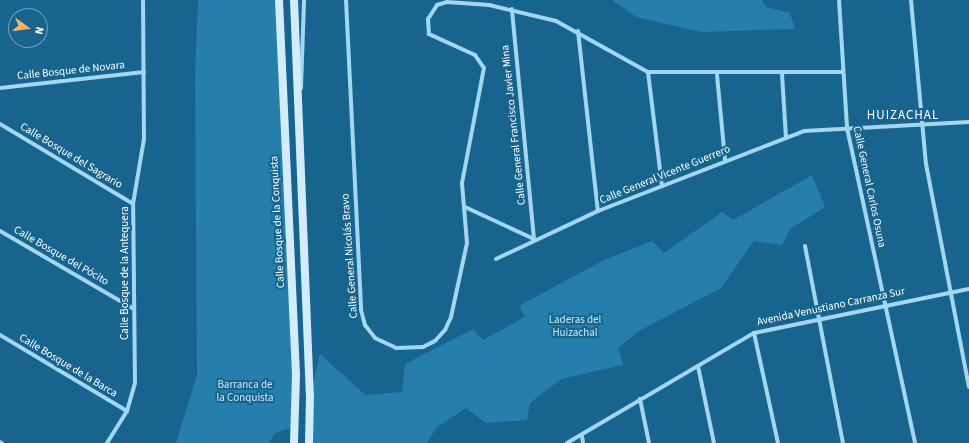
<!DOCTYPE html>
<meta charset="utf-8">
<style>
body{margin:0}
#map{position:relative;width:969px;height:443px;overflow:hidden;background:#17648f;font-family:"Source Sans 3",sans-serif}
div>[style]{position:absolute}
.green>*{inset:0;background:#267eac}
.minor>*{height:4px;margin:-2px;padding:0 2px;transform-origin:2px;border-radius:2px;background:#a3d6f0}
.secondary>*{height:8px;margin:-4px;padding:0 4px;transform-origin:4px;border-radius:4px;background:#d1ecfb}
span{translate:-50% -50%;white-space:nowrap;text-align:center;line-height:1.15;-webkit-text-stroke:4px #17648f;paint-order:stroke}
.street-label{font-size:11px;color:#fff}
.park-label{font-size:11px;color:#caeafb}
.quarter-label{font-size:13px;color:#fff;letter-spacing:1px}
.north{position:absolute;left:8px;top:8px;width:40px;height:40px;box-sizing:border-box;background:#17648f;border:1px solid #74a2bc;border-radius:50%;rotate:104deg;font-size:11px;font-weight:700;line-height:16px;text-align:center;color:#fff}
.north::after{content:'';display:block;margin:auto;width:14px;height:18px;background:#ffb162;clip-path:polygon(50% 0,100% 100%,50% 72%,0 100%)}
</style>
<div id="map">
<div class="green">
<i style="clip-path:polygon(198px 0,279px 0,295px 426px,274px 434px,269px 443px,176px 443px,197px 375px,195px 75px)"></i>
<i style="clip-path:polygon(612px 0,762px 0,766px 7px,790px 13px,795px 29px,701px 32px,636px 17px)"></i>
<i style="clip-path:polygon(812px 175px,825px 207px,790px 229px,782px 245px,754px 241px,721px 288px,639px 331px,618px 348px,623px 365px,561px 379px,530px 403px,527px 420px,486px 423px,466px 408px,436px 428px,427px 443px,309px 443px,310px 396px,320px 354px,365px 395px,402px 392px,405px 364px,473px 329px,483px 340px,525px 317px,519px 306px,602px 261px,652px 241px,664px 253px,722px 212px,733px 220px)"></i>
</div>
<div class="minor">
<i style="left:346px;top:0;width:310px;rotate:87.2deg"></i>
<i style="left:361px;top:310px;width:16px;rotate:75deg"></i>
<i style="left:365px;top:325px;width:16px;rotate:52deg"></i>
<i style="left:375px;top:338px;width:23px;rotate:25deg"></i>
<i style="left:396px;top:348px;width:27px;rotate:-2deg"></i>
<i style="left:423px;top:347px;width:13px;rotate:-27deg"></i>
<i style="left:435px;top:341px;width:15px;rotate:-48deg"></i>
<i style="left:445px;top:330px;width:14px;rotate:-65deg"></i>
<i style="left:451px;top:317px;width:76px;rotate:-77.8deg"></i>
<i style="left:467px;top:243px;width:60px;rotate:-94.8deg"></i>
<i style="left:462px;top:183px;width:117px;rotate:-79.2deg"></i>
<i style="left:484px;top:68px;width:16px;rotate:-125deg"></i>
<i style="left:475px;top:55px;width:51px;rotate:-155.5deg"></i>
<i style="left:429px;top:34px;width:15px;rotate:-94deg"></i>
<i style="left:428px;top:19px;width:17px;rotate:-57deg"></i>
<i style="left:437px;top:5px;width:10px;rotate:-17deg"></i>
<i style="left:447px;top:2px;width:42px;rotate:4.1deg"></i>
<i style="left:489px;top:5px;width:69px;rotate:13.4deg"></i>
<i style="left:556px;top:21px;width:105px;rotate:29deg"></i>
<i style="left:648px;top:72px;width:195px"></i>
<i style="left:839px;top:0;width:128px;rotate:86.4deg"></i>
<i style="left:847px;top:128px;width:322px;rotate:77.8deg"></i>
<i style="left:911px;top:0;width:165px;rotate:84.8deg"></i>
<i style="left:926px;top:164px;width:227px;rotate:79.1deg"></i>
<i style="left:578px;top:31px;width:181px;rotate:83.7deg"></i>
<i style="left:648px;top:72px;width:115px;rotate:83deg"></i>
<i style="left:782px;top:74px;width:63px;rotate:86.4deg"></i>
<i style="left:717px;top:75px;width:85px;rotate:84.6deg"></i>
<i style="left:0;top:88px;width:145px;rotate:-6.3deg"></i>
<i style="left:301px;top:88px;width:88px;rotate:-88deg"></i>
<i style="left:0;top:124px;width:155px;rotate:31deg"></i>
<i style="left:465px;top:207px;width:76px;rotate:24.9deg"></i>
<i style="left:534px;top:239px;width:231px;rotate:-95.5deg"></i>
<i style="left:0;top:231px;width:155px;rotate:30.2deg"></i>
<i style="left:805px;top:246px;width:201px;rotate:79.1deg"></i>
<i style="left:496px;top:259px;width:113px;rotate:-25.2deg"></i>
<i style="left:598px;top:211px;width:221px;rotate:-21.2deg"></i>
<i style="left:804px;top:131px;width:165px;rotate:-3.1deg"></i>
<i style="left:754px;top:333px;width:113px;rotate:77.7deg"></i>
<i style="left:0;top:335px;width:148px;rotate:30.9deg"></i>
<i style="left:698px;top:366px;width:79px;rotate:78.3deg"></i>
<i style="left:640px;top:399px;width:45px;rotate:78.4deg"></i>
<i style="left:582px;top:436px;width:7px;rotate:82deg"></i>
<i style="left:0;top:442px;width:2px;rotate:27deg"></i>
<i style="left:107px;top:443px;width:38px;rotate:-58deg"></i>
<i style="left:127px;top:411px;width:29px;rotate:-74deg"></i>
<i style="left:135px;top:383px;width:179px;rotate:-90.6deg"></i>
<i style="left:133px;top:204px;width:66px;rotate:-80.4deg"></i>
<i style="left:144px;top:139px;width:139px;rotate:-90.4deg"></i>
<i style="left:567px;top:443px;width:217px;rotate:-30.5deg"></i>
<i style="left:754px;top:333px;width:219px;rotate:-11.6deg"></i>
</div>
<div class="secondary">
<i style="left:279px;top:0;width:375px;rotate:87.4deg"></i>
<i style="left:296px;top:375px;width:68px;rotate:91.7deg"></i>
<i style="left:294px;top:0;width:396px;rotate:87.7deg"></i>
<i style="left:310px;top:396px;width:47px;rotate:91.2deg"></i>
</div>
<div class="street-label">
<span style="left:71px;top:71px;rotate:-6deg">Calle Bosque de Novara</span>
<span style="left:514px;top:125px;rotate:-96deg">Calle General Francisco Javier Mina</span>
<span style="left:71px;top:156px;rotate:31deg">Calle Bosque del Sagrario</span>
<span style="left:665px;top:175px;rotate:-22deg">Calle General Vicente Guerrero</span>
<span style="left:869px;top:187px;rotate:78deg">Calle General Carlos Osuna</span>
<span style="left:278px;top:222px;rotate:-93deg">Calle Bosque de la Conquista</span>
<span style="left:61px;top:256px;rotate:30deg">Calle Bosque del Pócito</span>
<span style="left:350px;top:256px;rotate:-94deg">Calle General Nicolás Bravo</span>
<span style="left:125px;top:273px;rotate:-90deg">Calle Bosque de la Antequera</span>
<span style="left:831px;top:307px;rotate:-12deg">Avenida Venustiano Carranza Sur</span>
<span style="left:68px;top:366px;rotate:31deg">Calle Bosque de la Barca</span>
</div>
<div class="park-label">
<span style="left:575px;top:327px">Laderas del<br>Huizachal</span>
<span style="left:245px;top:392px">Barranca de<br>la Conquista</span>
</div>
<div class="quarter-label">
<span style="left:903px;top:115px">HUIZACHAL</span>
</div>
<div class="north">N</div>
</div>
